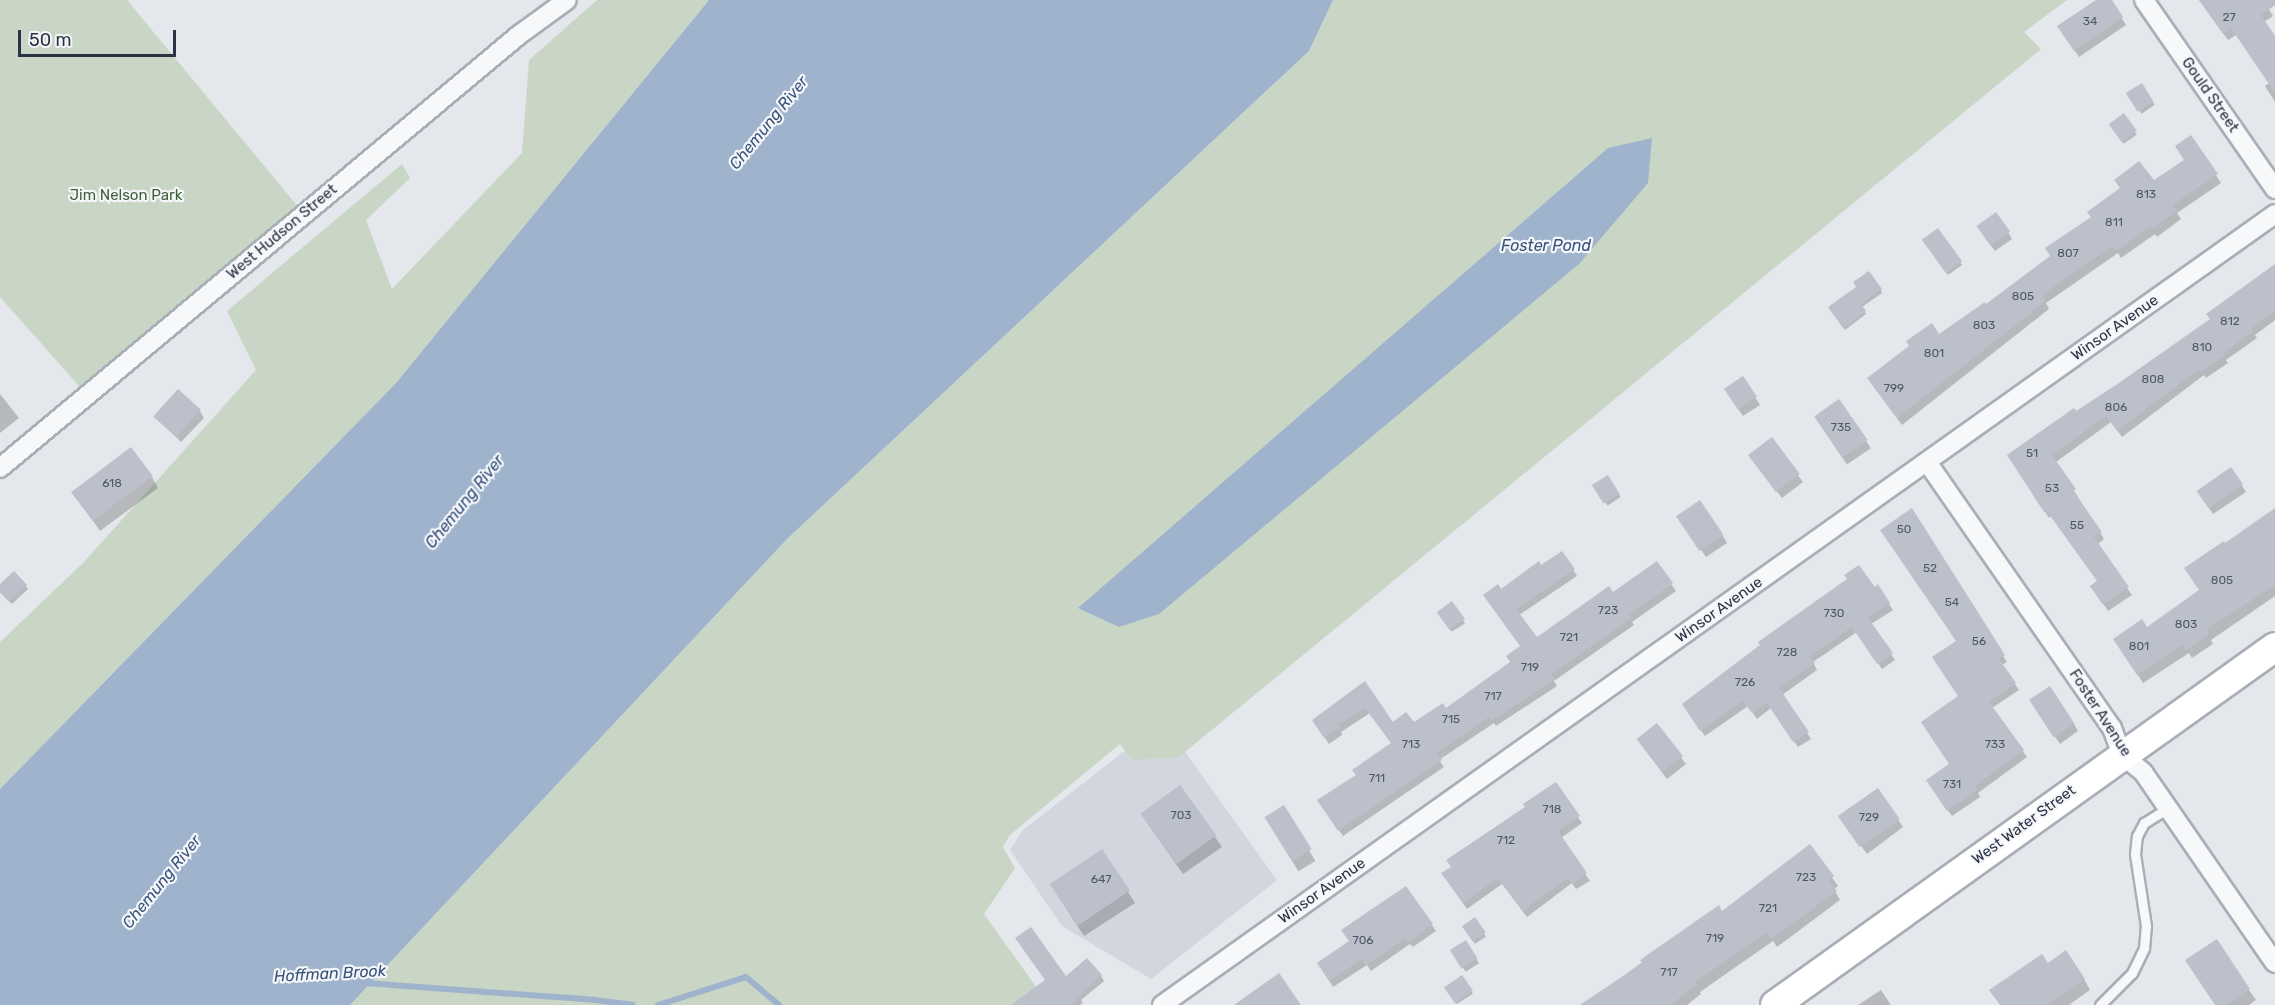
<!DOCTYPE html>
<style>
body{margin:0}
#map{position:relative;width:2275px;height:1005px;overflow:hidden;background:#e4e7ec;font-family:Rubik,sans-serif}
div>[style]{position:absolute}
.built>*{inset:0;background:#d2d6de}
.green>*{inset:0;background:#c9d6c5}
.water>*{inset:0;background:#9fb4cc}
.shadow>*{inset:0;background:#0003;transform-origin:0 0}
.stream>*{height:6px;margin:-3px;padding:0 3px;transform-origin:3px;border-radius:3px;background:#9fb4cc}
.building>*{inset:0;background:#bbc0ca;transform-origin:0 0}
.roads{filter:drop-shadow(2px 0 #a9aeb7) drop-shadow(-2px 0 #a9aeb7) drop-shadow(0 2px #a9aeb7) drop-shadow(0 -2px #a9aeb7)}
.service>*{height:9px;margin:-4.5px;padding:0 4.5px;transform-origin:4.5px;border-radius:4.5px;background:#f7f8fa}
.minor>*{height:18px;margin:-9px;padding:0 9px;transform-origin:9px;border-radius:9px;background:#f7f8fa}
.primary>*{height:28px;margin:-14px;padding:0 14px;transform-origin:14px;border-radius:14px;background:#fff}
span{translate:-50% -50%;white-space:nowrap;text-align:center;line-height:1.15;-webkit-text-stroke:4.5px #f4f6f9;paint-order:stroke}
.number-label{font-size:12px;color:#4f5766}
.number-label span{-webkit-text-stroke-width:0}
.street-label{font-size:15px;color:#2b3445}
.park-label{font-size:15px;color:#3f6138}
.water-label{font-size:16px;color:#34527a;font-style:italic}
.scale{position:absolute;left:18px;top:30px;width:158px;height:27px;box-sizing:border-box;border:3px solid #2b3445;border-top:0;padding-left:8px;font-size:18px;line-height:21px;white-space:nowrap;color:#2b3445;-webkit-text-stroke:4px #f4f6f9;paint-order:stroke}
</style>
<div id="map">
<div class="built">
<i style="clip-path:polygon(1163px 721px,1277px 880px,1151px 979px,1062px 926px,1010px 850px,1023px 830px)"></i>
</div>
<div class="green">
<i style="clip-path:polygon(0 0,127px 0,304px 214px,87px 395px,0 297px)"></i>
<i style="clip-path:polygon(597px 0,709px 0,396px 383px,0 789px,0 642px,84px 562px,256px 370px,227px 311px,402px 164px,410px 178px,366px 220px,392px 289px,522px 153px,529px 60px)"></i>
<i style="clip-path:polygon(1333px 0,2067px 0,2024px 32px,2041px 49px,1179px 757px,1132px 760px,1120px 744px,1010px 835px,1003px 847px,1015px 868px,984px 914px,1049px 1005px,350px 1005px,787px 539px,1309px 51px)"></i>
</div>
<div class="water">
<i style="clip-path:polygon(709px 0,1333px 0,1309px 51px,787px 539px,350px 1005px,0 1005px,0 789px,396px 383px)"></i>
<i style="clip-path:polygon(1652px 138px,1648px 183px,1579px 264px,1159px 614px,1119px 627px,1078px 608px,1608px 148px)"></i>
</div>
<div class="shadow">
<i style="clip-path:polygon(2099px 0,2110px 0,2126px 25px,2079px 57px,2063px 33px)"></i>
<i style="clip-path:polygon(2199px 0,2263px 0,2273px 16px,2264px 22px,2275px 39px,2275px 102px,2265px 86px,2269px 83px,2236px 35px,2228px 40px)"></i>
<i style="left:2141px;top:85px;width:24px;height:16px;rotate:55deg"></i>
<i style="left:2123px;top:115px;width:24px;height:16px;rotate:55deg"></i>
<i style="clip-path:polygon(2191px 137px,2221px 183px,2177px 213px,2181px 219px,2157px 237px,2155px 234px,2121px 258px,2118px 253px,2046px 303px,2049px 309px,1902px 425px,1873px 386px,1939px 336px,1986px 306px,2186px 161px)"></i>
<i style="clip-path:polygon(2008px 232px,2012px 239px,1995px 251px,1982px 234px)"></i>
<i style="clip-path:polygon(1925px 243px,1960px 262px,1962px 265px,1948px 275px)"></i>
<i style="clip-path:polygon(2275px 266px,2275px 320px,2255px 335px,2257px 338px,2226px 360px,2228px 363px,2206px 378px,2204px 375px,2122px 437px,2111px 422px,2056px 462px,2104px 539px,2097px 545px,2132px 595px,2108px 611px,2096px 593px,2099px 582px,2051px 516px,2049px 518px,2012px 462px,2076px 413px,2212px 320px)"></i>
<i style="clip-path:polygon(1858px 287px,1881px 290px,1882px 293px,1862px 307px,1866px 314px,1845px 330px,1832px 311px)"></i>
<i style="clip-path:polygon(1743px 378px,1760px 405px,1743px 416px,1730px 397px)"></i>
<i style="clip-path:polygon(0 394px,19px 418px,0 433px)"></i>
<i style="left:1839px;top:401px;width:57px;height:29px;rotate:56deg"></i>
<i style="clip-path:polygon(200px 411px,204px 418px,181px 442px,155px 416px)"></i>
<i style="clip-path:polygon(1771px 439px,1803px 482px,1782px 498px,1754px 462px)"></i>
<i style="clip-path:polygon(2231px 469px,2246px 492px,2213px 514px,2203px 499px)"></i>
<i style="clip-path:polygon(152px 477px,158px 488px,100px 531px,73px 492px)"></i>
<i style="left:1607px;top:477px;width:24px;height:16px;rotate:55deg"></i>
<i style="clip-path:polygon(1912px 510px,2007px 662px,2002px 665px,2019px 690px,1992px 708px,2027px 757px,1978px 793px,1980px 797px,1952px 816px,1931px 787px,1950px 765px,1959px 697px,1957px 642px)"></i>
<i style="clip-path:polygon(2275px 518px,2275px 596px,2211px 640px,2213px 644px,2192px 658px,2189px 653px,2143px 683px,2120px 648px,2200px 590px,2225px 546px)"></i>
<i style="clip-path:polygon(1683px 524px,1723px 536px,1727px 543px,1706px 557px)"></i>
<i style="clip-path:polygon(1562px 553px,1577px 576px,1519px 615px,1537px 639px,1613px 594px,1656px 563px,1676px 591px,1632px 622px,1634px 625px,1554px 681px,1557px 686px,1496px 726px,1494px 723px,1439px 760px,1444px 767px,1343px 836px,1323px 807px,1392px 744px,1370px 713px,1341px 732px,1342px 735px,1329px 744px,1317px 727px,1351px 693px,1393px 724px,1414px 724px,1446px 711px,1511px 663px,1522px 647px,1501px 591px)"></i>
<i style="clip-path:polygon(14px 573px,28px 589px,12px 604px,0 592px,0 586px)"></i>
<i style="clip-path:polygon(1878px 587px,1893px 610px,1871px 624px,1895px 660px,1882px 669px,1857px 632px,1813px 662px,1817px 670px,1782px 695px,1811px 739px,1798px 747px,1771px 708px,1757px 719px,1748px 706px,1705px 736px,1687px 711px)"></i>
<i style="left:1452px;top:603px;width:24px;height:16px;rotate:57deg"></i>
<i style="clip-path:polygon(2035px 708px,2074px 724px,2078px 731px,2060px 744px)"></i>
<i style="clip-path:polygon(1657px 726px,1686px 764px,1667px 779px,1643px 747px)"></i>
<i style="clip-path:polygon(1555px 784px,1582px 823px,1561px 838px,1590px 881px,1576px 889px,1572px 883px,1527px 917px,1502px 884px,1467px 909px,1447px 880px)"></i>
<i style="clip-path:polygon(1180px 787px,1222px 847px,1183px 874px,1148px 824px)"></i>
<i style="clip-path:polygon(1877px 790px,1903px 827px,1867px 854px,1845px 824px)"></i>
<i style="left:1283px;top:807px;width:63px;height:20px;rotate:59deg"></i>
<i style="clip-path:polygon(1810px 846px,1838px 886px,1834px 889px,1840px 900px,1777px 947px,1773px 941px,1700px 992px,1701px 994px,1687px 1005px,1602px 1005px,1596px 996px,1718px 907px,1722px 913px)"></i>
<i style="clip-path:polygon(1406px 888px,1436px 931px,1413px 947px,1410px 944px,1371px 971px,1367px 965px,1333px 987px,1319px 963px,1350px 941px)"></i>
<i style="clip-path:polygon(1128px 892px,1135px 903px,1084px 936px,1058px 896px)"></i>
<i style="left:1475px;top:920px;width:20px;height:13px;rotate:57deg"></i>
<i style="left:1466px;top:943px;width:24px;height:16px;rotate:57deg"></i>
<i style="clip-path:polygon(2048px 965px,2084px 979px,2090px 990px,2069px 1005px,2019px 1005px)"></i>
<i style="clip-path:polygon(1101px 976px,1104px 981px,1081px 1000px,1083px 1003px,1080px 1005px,1013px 1005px,1066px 978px)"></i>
<i style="left:1462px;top:977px;width:20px;height:19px;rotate:57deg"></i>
<i style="clip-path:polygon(1881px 990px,1891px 1005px,1858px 1005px)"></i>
<i style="clip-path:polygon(2249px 990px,2256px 1000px,2249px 1005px,2215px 1005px)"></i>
</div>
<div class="stream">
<i style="left:365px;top:983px;width:230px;rotate:4.2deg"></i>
<i style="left:594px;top:1000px;width:39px;rotate:7deg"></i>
<i style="left:658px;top:1005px;width:92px;rotate:-17.7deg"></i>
<i style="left:746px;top:977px;width:43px;rotate:40.3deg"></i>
</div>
<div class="building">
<i style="clip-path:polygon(2096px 0,2112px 0,2123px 17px,2074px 51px,2057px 26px)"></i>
<i style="clip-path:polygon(2199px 0,2275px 0,2275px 5px,2261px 15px,2275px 36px,2275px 93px,2231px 28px,2223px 34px)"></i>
<i style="left:2142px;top:83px;width:22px;height:19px;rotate:58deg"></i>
<i style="left:2124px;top:113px;width:22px;height:19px;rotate:54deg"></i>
<i style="clip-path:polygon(2191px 135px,2218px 174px,2173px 205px,2177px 210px,2152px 230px,2150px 227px,2116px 251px,2112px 246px,2042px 295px,2046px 301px,1897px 418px,1867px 378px,1909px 346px,1906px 341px,1932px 323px,1939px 334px,1985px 302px,1986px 304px,2050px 256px,2045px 248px,2091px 217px,2087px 212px,2120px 188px,2114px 180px,2139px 161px,2154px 180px,2184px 160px,2175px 146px)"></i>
<i style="left:1996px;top:212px;width:24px;height:24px;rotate:54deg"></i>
<i style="left:1938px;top:228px;width:41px;height:20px;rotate:54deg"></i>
<i style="clip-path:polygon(2275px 264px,2275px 311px,2252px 328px,2254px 331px,2223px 353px,2225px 355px,2201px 372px,2199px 369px,2117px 431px,2106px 416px,2052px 455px,2076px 489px,2073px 491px,2102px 532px,2094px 537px,2129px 587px,2103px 605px,2090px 586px,2097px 581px,2046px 510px,2044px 512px,2007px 455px,2074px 408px,2076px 411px,2116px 385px,2210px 319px,2206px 314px)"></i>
<i style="clip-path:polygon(1869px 271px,1882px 289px,1861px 304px,1866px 311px,1843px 328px,1828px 307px,1856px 287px,1853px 282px)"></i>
<i style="left:1743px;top:376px;width:25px;height:23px;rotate:56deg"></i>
<i style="left:178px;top:389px;width:31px;height:37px;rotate:42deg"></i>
<i style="left:1839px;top:399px;width:50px;height:30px;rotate:55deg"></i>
<i style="left:1772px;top:437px;width:46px;height:30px;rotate:53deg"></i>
<i style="left:131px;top:447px;width:36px;height:75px;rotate:53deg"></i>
<i style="left:2231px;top:467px;width:21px;height:42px;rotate:55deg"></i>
<i style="left:1608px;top:475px;width:22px;height:19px;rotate:58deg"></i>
<i style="left:1700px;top:500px;width:42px;height:29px;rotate:56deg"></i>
<i style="clip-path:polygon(1912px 508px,2005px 655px,1999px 659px,2016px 683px,1989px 702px,2024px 750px,1975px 786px,1978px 790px,1947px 811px,1926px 780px,1949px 764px,1921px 722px,1958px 696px,1932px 657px,1956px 641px,1880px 530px)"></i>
<i style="clip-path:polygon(2275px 508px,2275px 585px,2206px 630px,2209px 634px,2186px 650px,2182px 645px,2137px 675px,2113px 639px,2142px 619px,2147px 627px,2199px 590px,2184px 568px,2224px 541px,2225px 543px)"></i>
<i style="clip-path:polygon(1562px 551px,1575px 569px,1516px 609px,1537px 637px,1609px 586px,1613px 592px,1657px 561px,1673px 583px,1629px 615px,1632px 618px,1551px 674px,1555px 679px,1491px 721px,1489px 717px,1436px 753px,1442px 760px,1338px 831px,1317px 800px,1356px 775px,1352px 770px,1391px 743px,1365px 708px,1338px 725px,1340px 728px,1324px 738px,1312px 720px,1365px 681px,1393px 722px,1406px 712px,1414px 722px,1443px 703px,1446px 708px,1510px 662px,1506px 656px,1520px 646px,1483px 595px,1498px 584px,1501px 589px,1539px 561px,1541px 565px)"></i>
<i style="clip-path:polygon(1859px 565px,1875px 587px,1878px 584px,1890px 603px,1868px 618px,1893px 653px,1877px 664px,1852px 627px,1810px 656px,1815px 663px,1779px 688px,1809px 732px,1793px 742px,1767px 703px,1752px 713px,1743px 701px,1700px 731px,1682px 704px,1760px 645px,1758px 642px,1847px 579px,1844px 575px)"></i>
<i style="clip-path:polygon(14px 571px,27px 585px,9px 602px,0 592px,0 584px)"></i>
<i style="left:1452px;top:601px;width:22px;height:19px;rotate:54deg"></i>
<i style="left:2050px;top:686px;width:45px;height:25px;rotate:57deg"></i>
<i style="left:1657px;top:723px;width:42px;height:26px;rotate:52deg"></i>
<i style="clip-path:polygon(1556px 782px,1580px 816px,1558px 831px,1587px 873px,1572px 884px,1568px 878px,1523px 911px,1498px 878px,1463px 903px,1441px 873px,1451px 867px,1446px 860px,1525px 807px,1523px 804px)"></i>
<i style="left:1180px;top:785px;width:62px;height:49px;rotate:54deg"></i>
<i style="left:1878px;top:788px;width:38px;height:49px;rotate:55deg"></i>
<i style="left:1284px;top:805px;width:52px;height:23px;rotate:58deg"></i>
<i style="clip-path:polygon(1810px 844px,1834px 876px,1829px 880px,1837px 891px,1771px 939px,1767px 933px,1695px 982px,1697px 985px,1670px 1005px,1580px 1005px,1642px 963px,1640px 960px,1719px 905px,1722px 911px)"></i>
<i style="left:1102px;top:849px;width:50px;height:63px;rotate:56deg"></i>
<i style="clip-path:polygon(1406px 886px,1433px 924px,1408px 942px,1406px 938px,1366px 965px,1362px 959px,1329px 981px,1317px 963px,1349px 941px,1341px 930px)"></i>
<i style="left:1475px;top:917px;width:19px;height:16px;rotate:55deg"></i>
<i style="clip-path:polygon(1031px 927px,1066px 976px,1087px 958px,1102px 975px,1070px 1005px,1011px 1005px,1045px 980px,1015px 938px)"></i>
<i style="clip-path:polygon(2217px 939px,2250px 989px,2226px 1005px,2215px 1005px,2185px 960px)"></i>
<i style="left:1466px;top:940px;width:22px;height:19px;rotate:58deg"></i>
<i style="clip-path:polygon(2066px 950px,2085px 979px,2047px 1005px,2000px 1005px,1989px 990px,2042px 954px,2048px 963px)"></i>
<i style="clip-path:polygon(1279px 973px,1301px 1005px,1234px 1005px)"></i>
<i style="left:1462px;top:975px;width:19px;height:22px;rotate:55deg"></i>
</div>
<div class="roads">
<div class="service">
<i style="left:2100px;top:1005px;width:45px;rotate:-45deg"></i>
<i style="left:2132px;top:973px;width:28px;rotate:-64deg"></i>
<i style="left:2144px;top:948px;width:22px;rotate:-85deg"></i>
<i style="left:2146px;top:926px;width:73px;rotate:-98.7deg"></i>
<i style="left:2135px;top:854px;width:18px;rotate:-84deg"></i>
<i style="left:2137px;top:836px;width:15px;rotate:-62deg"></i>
<i style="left:2144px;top:823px;width:28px;rotate:-32deg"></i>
</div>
<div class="minor">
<i style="left:2144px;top:0;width:230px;rotate:55.3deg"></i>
<i style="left:1927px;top:462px;width:324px;rotate:55.2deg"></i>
<i style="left:2112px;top:728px;width:29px;rotate:70deg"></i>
<i style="left:2122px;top:755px;width:27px;rotate:39deg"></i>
<i style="left:2143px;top:772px;width:232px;rotate:55.4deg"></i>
<i style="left:0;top:468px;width:676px;rotate:-39.84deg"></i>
<i style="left:519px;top:35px;width:59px;rotate:-36.1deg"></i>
<i style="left:1162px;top:1005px;width:1365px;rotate:-35.4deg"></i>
</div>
<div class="primary">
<i style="left:1775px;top:1005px;width:615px;rotate:-35.6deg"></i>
</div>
</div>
<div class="number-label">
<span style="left:2229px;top:18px">27</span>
<span style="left:2090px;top:22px">34</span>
<span style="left:2146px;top:195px">813</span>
<span style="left:2114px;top:223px">811</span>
<span style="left:2068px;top:254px">807</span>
<span style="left:2023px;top:297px">805</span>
<span style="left:2230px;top:322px">812</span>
<span style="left:1984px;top:326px">803</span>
<span style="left:2202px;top:348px">810</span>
<span style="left:1934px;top:354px">801</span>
<span style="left:2153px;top:380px">808</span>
<span style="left:1894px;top:389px">799</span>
<span style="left:2116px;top:408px">806</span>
<span style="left:1841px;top:428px">735</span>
<span style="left:2032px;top:454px">51</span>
<span style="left:112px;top:484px">618</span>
<span style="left:2052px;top:489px">53</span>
<span style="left:2077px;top:526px">55</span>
<span style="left:1904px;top:530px">50</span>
<span style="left:1930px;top:569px">52</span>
<span style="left:2222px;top:581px">805</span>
<span style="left:1952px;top:603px">54</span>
<span style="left:1608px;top:611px">723</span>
<span style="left:1834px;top:614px">730</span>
<span style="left:2186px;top:625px">803</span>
<span style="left:1569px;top:638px">721</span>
<span style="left:1979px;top:642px">56</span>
<span style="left:2139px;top:647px">801</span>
<span style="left:1787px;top:653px">728</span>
<span style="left:1530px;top:668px">719</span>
<span style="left:1745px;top:683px">726</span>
<span style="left:1493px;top:697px">717</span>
<span style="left:1451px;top:720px">715</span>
<span style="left:1411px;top:745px">713</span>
<span style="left:1995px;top:745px">733</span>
<span style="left:1377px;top:779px">711</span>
<span style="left:1952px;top:785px">731</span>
<span style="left:1552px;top:810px">718</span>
<span style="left:1181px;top:816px">703</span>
<span style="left:1869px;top:818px">729</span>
<span style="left:1506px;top:841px">712</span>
<span style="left:1806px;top:878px">723</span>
<span style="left:1101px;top:880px">647</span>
<span style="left:1768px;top:909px">721</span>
<span style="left:1715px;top:939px">719</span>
<span style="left:1363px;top:941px">706</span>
<span style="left:1669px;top:973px">717</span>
</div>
<div class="street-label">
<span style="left:2210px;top:95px;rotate:55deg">Gould Street</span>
<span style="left:282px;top:232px;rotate:-40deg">West Hudson Street</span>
<span style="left:2115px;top:328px;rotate:-35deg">Winsor Avenue</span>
<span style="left:1719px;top:610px;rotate:-35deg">Winsor Avenue</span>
<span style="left:2100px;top:713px;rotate:57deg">Foster Avenue</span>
<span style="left:2024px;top:825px;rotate:-36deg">West Water Street</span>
<span style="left:1322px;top:891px;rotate:-35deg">Winsor Avenue</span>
</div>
<div class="park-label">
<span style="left:126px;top:196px">Jim Nelson Park</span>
</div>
<div class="water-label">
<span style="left:769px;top:123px;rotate:-51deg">Chemung River</span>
<span style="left:1546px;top:246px">Foster Pond</span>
<span style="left:465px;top:502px;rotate:-51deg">Chemung River</span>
<span style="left:162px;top:882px;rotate:-51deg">Chemung River</span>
<span style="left:330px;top:974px;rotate:-3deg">Hoffman Brook</span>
</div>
<div class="scale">50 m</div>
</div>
